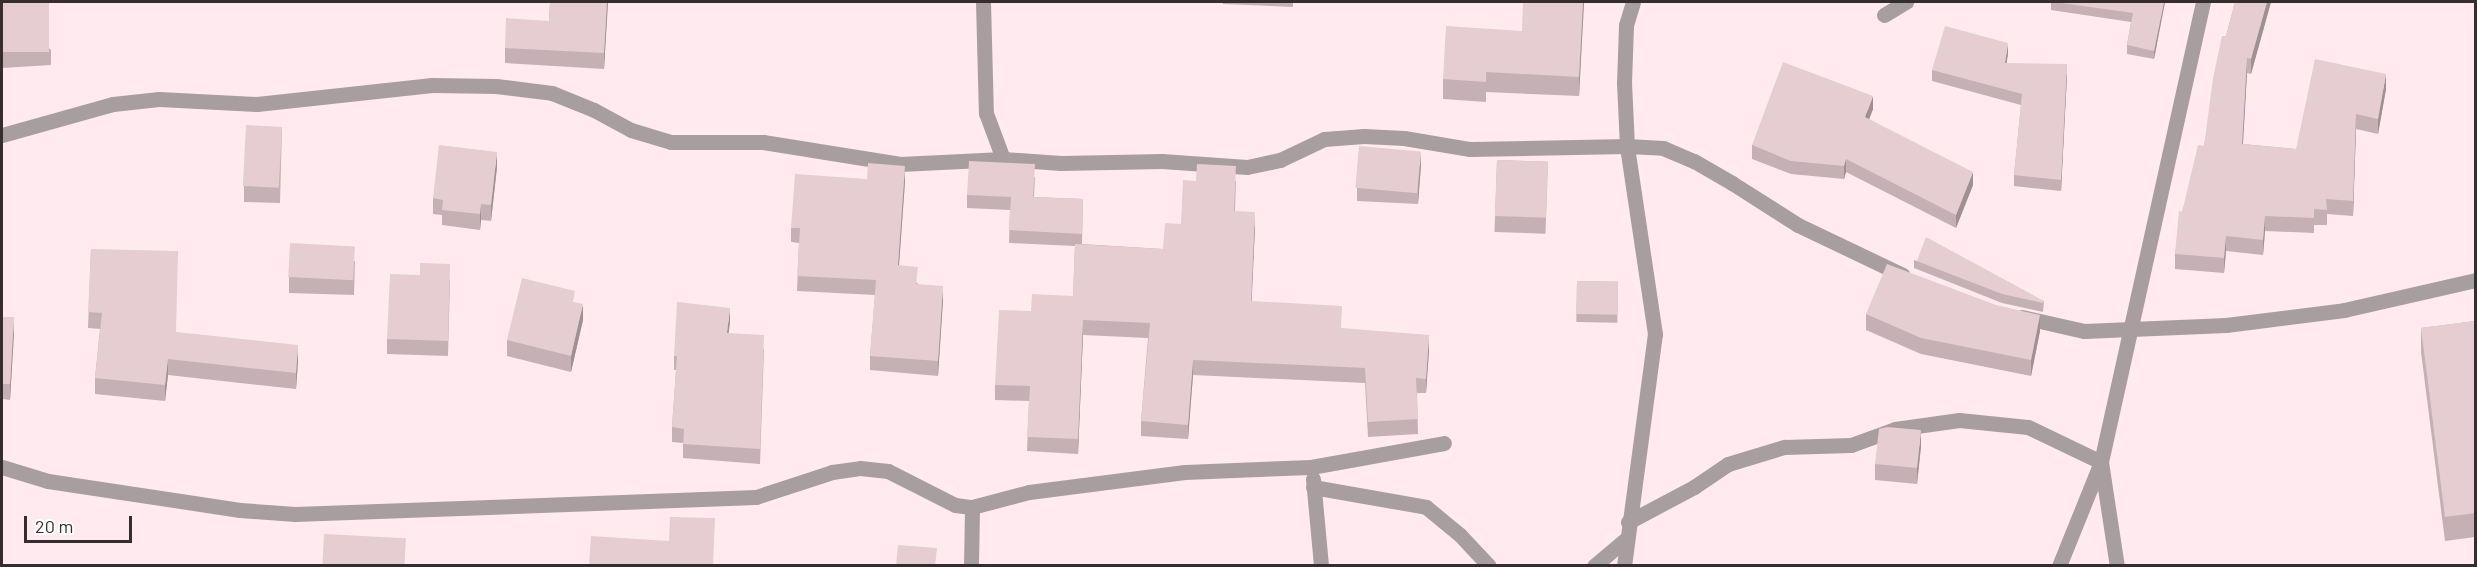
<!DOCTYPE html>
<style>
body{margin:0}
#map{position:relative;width:2477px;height:567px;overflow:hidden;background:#ffebef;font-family:Barlow,sans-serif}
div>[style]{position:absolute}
.street>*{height:15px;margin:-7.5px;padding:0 7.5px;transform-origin:7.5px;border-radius:7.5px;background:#a89ea0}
.wall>*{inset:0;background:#c5b0b5;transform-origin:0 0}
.shaded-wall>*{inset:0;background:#a09093}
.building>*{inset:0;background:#e5cdd2;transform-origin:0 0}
span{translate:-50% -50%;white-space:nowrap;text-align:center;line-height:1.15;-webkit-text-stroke:5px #fff;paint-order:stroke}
.frame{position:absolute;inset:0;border:3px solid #362d2f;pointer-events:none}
.scale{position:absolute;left:24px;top:516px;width:108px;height:27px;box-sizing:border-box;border:3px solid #362d2f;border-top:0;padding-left:8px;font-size:18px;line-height:21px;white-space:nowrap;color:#362d2f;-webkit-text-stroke:4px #fff;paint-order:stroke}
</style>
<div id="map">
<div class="street">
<i style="left:983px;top:2px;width:111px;rotate:88.5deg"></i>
<i style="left:986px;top:113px;width:49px;rotate:69.7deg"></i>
<i style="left:1884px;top:15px;width:26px;rotate:-31deg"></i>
<i style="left:2px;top:135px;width:115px;rotate:-15.6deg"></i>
<i style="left:113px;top:104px;width:46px;rotate:-6.2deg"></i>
<i style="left:159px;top:99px;width:98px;rotate:2.9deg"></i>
<i style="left:257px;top:104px;width:176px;rotate:-6.2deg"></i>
<i style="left:432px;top:85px;width:64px;rotate:0.9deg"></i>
<i style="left:496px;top:86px;width:56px;rotate:7.1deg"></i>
<i style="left:552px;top:93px;width:45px;rotate:22deg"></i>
<i style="left:594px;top:110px;width:42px;rotate:28.4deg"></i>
<i style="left:631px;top:130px;width:42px;rotate:16.7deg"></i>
<i style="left:671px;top:142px;width:92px"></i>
<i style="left:763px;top:142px;width:139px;rotate:9.1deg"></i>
<i style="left:900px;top:164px;width:103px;rotate:-2.8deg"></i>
<i style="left:1003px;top:159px;width:58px;rotate:3.9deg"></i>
<i style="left:1061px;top:163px;width:101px;rotate:-1.1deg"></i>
<i style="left:1162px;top:161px;width:85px;rotate:4deg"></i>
<i style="left:1247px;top:167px;width:34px;rotate:-12deg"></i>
<i style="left:1280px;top:160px;width:49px;rotate:-25.5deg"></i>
<i style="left:1324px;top:139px;width:40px;rotate:-4.3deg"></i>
<i style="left:1364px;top:136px;width:40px;rotate:2.9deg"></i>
<i style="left:1404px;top:138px;width:67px;rotate:9.5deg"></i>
<i style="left:1470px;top:149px;width:157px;rotate:-1.1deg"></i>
<i style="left:1627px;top:146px;width:36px;rotate:3deg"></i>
<i style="left:1663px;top:148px;width:34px;rotate:23deg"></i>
<i style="left:1694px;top:161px;width:44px;rotate:30.1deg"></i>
<i style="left:1732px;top:183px;width:78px;rotate:32.5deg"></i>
<i style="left:1798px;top:225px;width:116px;rotate:25.5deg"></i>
<i style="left:2022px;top:317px;width:64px;rotate:12.7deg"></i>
<i style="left:2084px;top:331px;width:142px;rotate:-2.4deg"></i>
<i style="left:2226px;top:325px;width:119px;rotate:-7.2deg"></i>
<i style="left:2344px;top:310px;width:135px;rotate:-12.8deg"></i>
<i style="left:2px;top:467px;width:48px;rotate:16.9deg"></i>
<i style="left:48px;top:481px;width:194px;rotate:8.6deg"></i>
<i style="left:240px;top:510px;width:55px;rotate:4.2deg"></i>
<i style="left:295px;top:514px;width:461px;rotate:-2.1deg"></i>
<i style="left:756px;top:497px;width:80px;rotate:-18.2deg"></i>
<i style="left:832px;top:472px;width:28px;rotate:-8deg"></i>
<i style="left:860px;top:468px;width:28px;rotate:6deg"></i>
<i style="left:888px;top:471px;width:75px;rotate:26.9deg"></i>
<i style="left:955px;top:505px;width:17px;rotate:7deg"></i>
<i style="left:972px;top:507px;width:59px;rotate:-14.7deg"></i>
<i style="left:1029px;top:492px;width:157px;rotate:-7.3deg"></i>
<i style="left:1185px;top:472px;width:126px;rotate:-2.3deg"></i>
<i style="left:1311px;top:467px;width:135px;rotate:-10.2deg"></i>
<i style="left:1313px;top:479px;width:87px;rotate:84.7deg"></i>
<i style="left:1313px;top:487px;width:115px;rotate:10deg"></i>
<i style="left:1426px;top:507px;width:44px;rotate:39.5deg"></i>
<i style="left:1460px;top:535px;width:42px;rotate:46.9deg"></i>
<i style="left:1628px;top:522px;width:75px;rotate:-27.9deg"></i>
<i style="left:1694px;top:487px;width:41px;rotate:-34.1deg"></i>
<i style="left:1728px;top:464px;width:59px;rotate:-16.9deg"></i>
<i style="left:1784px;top:447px;width:67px;rotate:-1.7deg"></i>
<i style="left:1851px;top:445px;width:47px;rotate:-20deg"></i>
<i style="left:1895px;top:429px;width:65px;rotate:-8deg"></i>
<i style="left:1959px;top:420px;width:69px;rotate:5.8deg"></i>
<i style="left:2028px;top:427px;width:81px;rotate:25.6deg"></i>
<i style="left:2101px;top:462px;width:105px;rotate:81.3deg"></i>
<i style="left:971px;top:566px;width:59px;rotate:-89deg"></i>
<i style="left:1594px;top:566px;width:42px;rotate:-40.2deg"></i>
<i style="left:1624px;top:566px;width:234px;rotate:-82.4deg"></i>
<i style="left:1655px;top:334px;width:190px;rotate:-98.5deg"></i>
<i style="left:1627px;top:146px;width:63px;rotate:-92.7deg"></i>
<i style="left:1624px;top:83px;width:58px;rotate:-88deg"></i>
<i style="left:1626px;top:25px;width:24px;rotate:-73deg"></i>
<i style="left:2059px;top:566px;width:112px;rotate:-68deg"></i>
<i style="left:2101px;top:462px;width:471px;rotate:-77.5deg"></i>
</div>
<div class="wall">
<i style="clip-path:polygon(2px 2px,51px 50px,51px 65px,2px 68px)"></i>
<i style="clip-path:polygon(550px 2px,608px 2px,604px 69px,505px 63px,505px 48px,549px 21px)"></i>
<i style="clip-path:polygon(1223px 2px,1293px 2px,1293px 7px,1223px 4px)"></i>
<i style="clip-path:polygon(1584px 2px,1579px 96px,1486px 92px,1486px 102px,1443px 99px,1443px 79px,1522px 31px)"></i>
<i style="clip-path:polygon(2051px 2px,2165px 2px,2154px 59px,2127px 54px,2127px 45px,2131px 22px,2051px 10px)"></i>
<i style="clip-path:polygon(2235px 2px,2271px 2px,2251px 74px,2247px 73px,2243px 144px,2296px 149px,2386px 89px,2378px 134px,2356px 129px,2353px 216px,2327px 214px,2327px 225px,2314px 225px,2314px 233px,2265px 231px,2263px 255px,2226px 251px,2224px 273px,2175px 269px,2175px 254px,2182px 212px,2204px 146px,2226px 36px)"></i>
<i style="clip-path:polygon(2008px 54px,2006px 63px,2067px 75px,2061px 191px,2014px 186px,2014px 175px,2021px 105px,1932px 81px,1932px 70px)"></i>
<i style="clip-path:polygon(1873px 109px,1869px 119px,1973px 185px,1956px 228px,1846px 172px,1844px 179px,1791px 174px,1752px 159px,1752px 145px)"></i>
<i style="clip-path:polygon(282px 127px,280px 203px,244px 202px,244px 186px)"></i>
<i style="left:1497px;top:160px;width:51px;height:72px;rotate:2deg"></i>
<i style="clip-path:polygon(1421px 165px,1418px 204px,1357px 201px,1357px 188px)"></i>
<i style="clip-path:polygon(497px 167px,491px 221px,481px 220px,480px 230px,442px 225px,442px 215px,433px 214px,433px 198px)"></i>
<i style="clip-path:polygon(1035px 177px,1034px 197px,1083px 199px,1082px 244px,1163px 249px,1181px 224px,1196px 181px,1236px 181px,1235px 211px,1255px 227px,1251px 301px,1342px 329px,1429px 350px,1426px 393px,1417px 393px,1418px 434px,1368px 437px,1365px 383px,1193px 375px,1188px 439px,1141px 436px,1141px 421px,1148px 338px,1083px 335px,1078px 454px,1027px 451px,1029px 401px,995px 400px,995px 385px,1031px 311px,1073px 296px,1075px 246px,1009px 243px,1010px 210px,967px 208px,967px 195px)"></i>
<i style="clip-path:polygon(867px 179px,905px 181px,899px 265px,918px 284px,943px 300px,938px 376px,870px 370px,870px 356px,875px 295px,797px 291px,799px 243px,791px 242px,791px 228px)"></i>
<i style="clip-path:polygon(91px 249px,176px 332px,298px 361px,296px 389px,168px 375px,165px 401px,95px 394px,95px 378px,100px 329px,88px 328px)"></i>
<i style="clip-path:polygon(1914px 260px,2044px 301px,2043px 312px,2002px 303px,1914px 268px)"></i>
<i style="clip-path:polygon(355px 261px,354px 295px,289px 293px,289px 277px)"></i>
<i style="clip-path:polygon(450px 280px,448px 356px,387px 354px,387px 339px)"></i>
<i style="left:1577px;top:281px;width:41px;height:41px;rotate:1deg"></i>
<i style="clip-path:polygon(575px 302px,583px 320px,571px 372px,507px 356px,507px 340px)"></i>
<i style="clip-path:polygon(1866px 314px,2040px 331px,2031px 376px,1921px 354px,1866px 330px)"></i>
<i style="clip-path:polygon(2px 317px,14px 333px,10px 400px,2px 399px)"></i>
<i style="clip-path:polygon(2475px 321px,2475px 537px,2445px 541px,2421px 352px,2421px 328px)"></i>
<i style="clip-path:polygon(730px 322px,728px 333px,764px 349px,760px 464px,683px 458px,683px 443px,672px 442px,672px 427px,676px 370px,674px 370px,674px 356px)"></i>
<i style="clip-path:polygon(1921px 446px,1917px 484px,1875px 480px,1875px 464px)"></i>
</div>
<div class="shaded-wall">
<i style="clip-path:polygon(607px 2px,608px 2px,604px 69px,604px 53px)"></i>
<i style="clip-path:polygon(1583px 2px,1584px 2px,1579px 96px,1579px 77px)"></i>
<i style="clip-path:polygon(2164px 2px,2165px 2px,2154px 59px,2154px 51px)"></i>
<i style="clip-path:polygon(2267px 2px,2271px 2px,2251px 74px,2251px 59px)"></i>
<i style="clip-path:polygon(2008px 43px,2008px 54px,2005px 74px,2005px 63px)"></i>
<i style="clip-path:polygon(2247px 58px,2247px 73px,2242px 159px,2242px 144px)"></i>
<i style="clip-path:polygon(2067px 64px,2067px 75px,2061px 191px,2061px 180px)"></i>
<i style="clip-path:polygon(2386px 74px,2386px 89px,2378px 134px,2378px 119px)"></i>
<i style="clip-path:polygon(1873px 96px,1873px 109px,1865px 130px,1865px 117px)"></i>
<i style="clip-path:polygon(2356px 114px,2356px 129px,2353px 216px,2353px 201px)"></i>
<i style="clip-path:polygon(1421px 151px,1421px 165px,1418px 204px,1418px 191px)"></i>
<i style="clip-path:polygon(497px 152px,497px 167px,491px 221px,491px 205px)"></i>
<i style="clip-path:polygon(1846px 159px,1846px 172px,1844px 179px,1844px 166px)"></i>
<i style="clip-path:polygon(905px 166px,905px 181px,898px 280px,898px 265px)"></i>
<i style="clip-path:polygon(1973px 172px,1973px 185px,1956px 228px,1956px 215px)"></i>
<i style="clip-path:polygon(481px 204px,481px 220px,480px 230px,480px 214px)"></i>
<i style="clip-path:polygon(1255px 212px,1255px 227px,1251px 316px,1251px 301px)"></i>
<i style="clip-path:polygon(2265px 216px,2265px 231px,2263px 255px,2263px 240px)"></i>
<i style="clip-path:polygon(2226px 236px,2226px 251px,2224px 273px,2224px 258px)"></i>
<i style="clip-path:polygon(943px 286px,943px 300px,938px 376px,938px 361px)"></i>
<i style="clip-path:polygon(583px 304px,583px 320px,571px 372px,571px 356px)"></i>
<i style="clip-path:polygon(730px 308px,730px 322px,727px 347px,727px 333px)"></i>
<i style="clip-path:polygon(2040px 315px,2040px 331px,2031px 376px,2031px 360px)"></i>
<i style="clip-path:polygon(14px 317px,14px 333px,10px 400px,10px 384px)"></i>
<i style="clip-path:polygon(1083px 320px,1083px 335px,1078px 454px,1078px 439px)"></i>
<i style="clip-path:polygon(1429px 335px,1429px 350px,1426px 393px,1426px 379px)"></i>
<i style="clip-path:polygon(298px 345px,298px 361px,296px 389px,296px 373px)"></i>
<i style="clip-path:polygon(168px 359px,168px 375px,165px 401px,165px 385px)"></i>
<i style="clip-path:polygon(1193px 360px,1193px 375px,1188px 439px,1188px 425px)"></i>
<i style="clip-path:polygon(1921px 430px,1921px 446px,1917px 484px,1917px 468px)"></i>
</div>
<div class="building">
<i style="left:2px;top:2px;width:47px;height:50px"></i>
<i style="clip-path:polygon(550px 2px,607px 2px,604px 53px,505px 48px,506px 18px,549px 21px)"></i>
<i style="clip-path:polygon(1523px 2px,1583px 2px,1579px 77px,1486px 72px,1486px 82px,1443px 79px,1446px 26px,1522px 31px)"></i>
<i style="clip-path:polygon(2054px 2px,2164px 2px,2154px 51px,2127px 45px,2133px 13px)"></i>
<i style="clip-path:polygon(2235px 2px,2267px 2px,2251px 59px,2247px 58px,2242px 144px,2296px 149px,2315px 59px,2386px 74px,2378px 119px,2356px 114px,2353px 201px,2326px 199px,2327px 210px,2314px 209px,2314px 218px,2265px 216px,2263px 240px,2226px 236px,2224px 258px,2175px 254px,2179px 211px,2182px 212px,2198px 145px,2204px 146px,2213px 78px,2222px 36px,2226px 36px)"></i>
<i style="clip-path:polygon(1945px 26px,2008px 43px,2005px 63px,2067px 64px,2061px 180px,2014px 175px,2022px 94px,1932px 70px)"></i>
<i style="clip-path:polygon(1783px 62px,1873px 96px,1865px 117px,1973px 172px,1956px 215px,1846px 159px,1844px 166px,1791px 161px,1752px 145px)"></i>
<i style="left:246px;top:125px;width:36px;height:61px;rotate:3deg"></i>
<i style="clip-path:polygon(439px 145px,497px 152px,491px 205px,481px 204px,480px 214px,442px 210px,443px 200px,433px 198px)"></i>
<i style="left:1359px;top:146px;width:62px;height:42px;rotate:5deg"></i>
<i style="left:1497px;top:160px;width:51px;height:56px;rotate:2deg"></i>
<i style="clip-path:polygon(969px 161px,1035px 164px,1033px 197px,1083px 199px,1082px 234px,1009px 230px,1011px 197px,967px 195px)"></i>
<i style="clip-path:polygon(868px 163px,905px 166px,898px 265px,918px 267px,916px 284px,943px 286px,938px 361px,870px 356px,876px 280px,797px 276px,800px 228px,791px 228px,795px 174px,867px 179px)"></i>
<i style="clip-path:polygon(1197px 164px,1236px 166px,1234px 211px,1255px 212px,1251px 301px,1342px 306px,1341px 328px,1429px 335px,1426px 379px,1416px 378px,1418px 419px,1368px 422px,1365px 368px,1193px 360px,1188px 425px,1141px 421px,1150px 323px,1083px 320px,1078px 439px,1027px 437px,1030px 386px,995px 385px,999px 310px,1031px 311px,1032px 294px,1073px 296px,1075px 244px,1163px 249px,1165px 223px,1181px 224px,1183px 180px,1196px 181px)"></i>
<i style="clip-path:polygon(1926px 237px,2044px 301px,2043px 303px,2002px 294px,1914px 260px,1917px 261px)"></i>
<i style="left:290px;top:243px;width:65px;height:34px;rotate:3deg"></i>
<i style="clip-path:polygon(91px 249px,178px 251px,176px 332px,298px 345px,296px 373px,168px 359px,165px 385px,95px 378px,102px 313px,88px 312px)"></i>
<i style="clip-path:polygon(420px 263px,450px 264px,448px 341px,387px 339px,390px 274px,420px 275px)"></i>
<i style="clip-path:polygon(1887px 264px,1996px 305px,2040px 315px,2031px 360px,1921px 338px,1866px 314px)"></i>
<i style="clip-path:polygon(522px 278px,575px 291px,573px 302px,583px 304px,571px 356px,507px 340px)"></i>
<i style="left:1577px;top:281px;width:41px;height:33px;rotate:1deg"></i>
<i style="clip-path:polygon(677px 302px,730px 308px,727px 333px,764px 335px,760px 449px,683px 444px,684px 429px,672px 427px,677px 356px,674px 356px)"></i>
<i style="clip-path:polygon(2px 317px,14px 317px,10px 384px,2px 384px)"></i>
<i style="clip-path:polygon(2475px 321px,2475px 513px,2445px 517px,2421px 328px)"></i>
<i style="clip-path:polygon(1887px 427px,1921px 430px,1917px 468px,1875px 464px,1879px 429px)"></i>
<i style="clip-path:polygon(670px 517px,715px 518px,713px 566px,589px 566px,591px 536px,669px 541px)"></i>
<i style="left:324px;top:534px;width:82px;height:32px;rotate:3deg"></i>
<i style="clip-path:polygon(898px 545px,937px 548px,935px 566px,896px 566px)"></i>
</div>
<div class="frame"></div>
<div class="scale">20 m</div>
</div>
